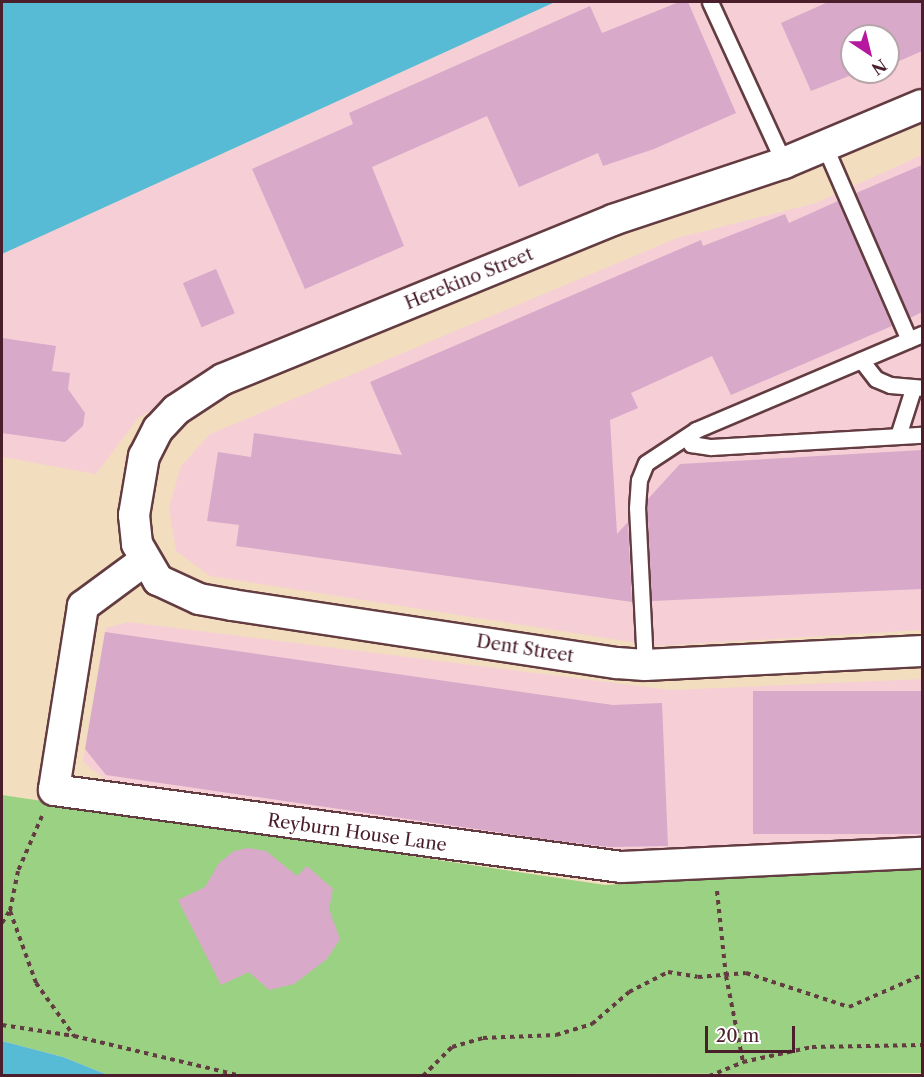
<!DOCTYPE html>
<style>
body{margin:0}
#map{position:relative;width:924px;height:1077px;overflow:hidden;background:#f2ddbe;font-family:"Libre Caslon Text",serif}
div>[style]{position:absolute}
.built>*{inset:0;background:#f6cfd6}
.green>*{inset:0;background:#9bd183}
.water>*{inset:0;background:#58bbd6}
.building>*{inset:0;background:#d8a9c9;transform-origin:0 0}
.path>*{height:4px;margin-top:-2px;transform-origin:0;background:repeating-linear-gradient(90deg,#633c41 0 4.5px,transparent 0 9px)}
.roads{filter:drop-shadow(2px 0 #633c41) drop-shadow(-2px 0 #633c41) drop-shadow(0 2px #633c41) drop-shadow(0 -2px #633c41)}
.service>*{height:15px;margin:-7.5px;padding:0 7.5px;transform-origin:7.5px;border-radius:7.5px;background:#fff}
.minor>*{height:30px;margin:-15px;padding:0 15px;transform-origin:15px;border-radius:15px;background:#fff}
span{translate:-50% -50%;white-space:nowrap;text-align:center;line-height:1.15;-webkit-text-stroke:6px #fff;paint-order:stroke}
.street-label{font-size:18px;color:#4a1f2b}
.frame{position:absolute;inset:0;border:3px solid #4a1f2b;pointer-events:none}
.north{position:absolute;left:840px;top:24px;width:60px;height:60px;box-sizing:border-box;background:#fff;border:2px solid #b7a5aa;border-radius:50%;rotate:145deg;font-size:16px;font-weight:700;line-height:24px;text-align:center;color:#4a1f2b}
.north::after{content:'';display:block;margin:auto;width:21px;height:27px;background:#b5179e;clip-path:polygon(50% 0,100% 100%,50% 72%,0 100%)}
.scale{position:absolute;left:705px;top:1026px;width:90px;height:27px;box-sizing:border-box;border:3px solid #4a1f2b;border-top:0;padding-left:8px;font-size:18px;line-height:21px;white-space:nowrap;color:#4a1f2b;-webkit-text-stroke:4px #fff;paint-order:stroke}
</style>
<div id="map">
<div class="built">
<i style="clip-path:polygon(evenodd,555px 2px,922px 2px,922px 91px,243px 365px,139px 417px,96px 474px,2px 457px,2px 254px,555px 2px,852px 36px,888px 36px,888px 72px,852px 72px,852px 36px)"></i>
<i style="clip-path:polygon(922px 155px,922px 630px,657px 646px,210px 576px,176px 551px,169px 507px,181px 466px,210px 434px,677px 238px,816px 203px)"></i>
<i style="clip-path:polygon(128px 622px,671px 690px,922px 679px,922px 850px,672px 862px,116px 788px,83px 762px,106px 628px)"></i>
</div>
<div class="green">
<i style="clip-path:polygon(2px 795px,605px 885px,922px 869px,922px 1073px,108px 1075px,63px 1057px,2px 1041px)"></i>
</div>
<div class="water">
<i style="clip-path:polygon(2px 2px,555px 2px,2px 254px)"></i>
<i style="clip-path:polygon(2px 1041px,63px 1057px,108px 1075px,2px 1075px)"></i>
</div>
<div class="building">
<i style="clip-path:polygon(679px 2px,688px 2px,736px 113px,654px 149px,603px 166px,598px 153px,519px 187px,487px 116px,372px 167px,404px 246px,305px 289px,252px 169px,353px 124px,349px 113px,590px 6px,602px 33px)"></i>
<i style="clip-path:polygon(828px 2px,922px 2px,922px 51px,888px 66px,888px 36px,852px 36px,852px 72px,859px 72px,811px 91px,781px 23px)"></i>
<i style="clip-path:polygon(922px 165px,922px 312px,910px 318px,856px 193px)"></i>
<i style="clip-path:polygon(838px 201px,892px 326px,731px 395px,712px 356px,631px 393px,638px 408px,610px 420px,617px 534px,628px 522px,632px 602px,236px 546px,239px 525px,207px 521px,218px 452px,251px 457px,254px 433px,402px 455px,370px 382px,701px 240px,703px 246px,785px 214px,789px 223px)"></i>
<i style="left:216px;top:269px;width:48px;height:36px;rotate:67deg"></i>
<i style="clip-path:polygon(2px 338px,56px 346px,52px 371px,70px 373px,68px 389px,85px 413px,83px 426px,65px 442px,2px 433px)"></i>
<i style="clip-path:polygon(922px 450px,922px 589px,652px 601px,647px 500px,680px 464px)"></i>
<i style="clip-path:polygon(105px 632px,613px 705px,662px 703px,668px 846px,609px 847px,558px 841px,106px 775px,85px 749px)"></i>
<i style="left:922px;top:691px;width:143px;height:169px;rotate:90deg"></i>
<i style="clip-path:polygon(248px 848px,266px 851px,297px 876px,307px 866px,333px 889px,329px 909px,340px 939px,327px 959px,294px 984px,269px 990px,249px 972px,221px 985px,178px 900px,205px 887px,219px 863px,234px 851px)"></i>
</div>
<div class="path">
<i style="left:42px;top:816px;width:60px;rotate:113.6deg"></i>
<i style="left:18px;top:871px;width:41px;rotate:101.3deg"></i>
<i style="left:10px;top:911px;width:77px;rotate:70.1deg"></i>
<i style="left:36px;top:983px;width:65px;rotate:54.4deg"></i>
<i style="left:717px;top:891px;width:85px;rotate:84deg"></i>
<i style="left:726px;top:976px;width:88px;rotate:78.8deg"></i>
<i style="left:2px;top:923px;width:13px;rotate:-58deg"></i>
<i style="left:2px;top:1025px;width:73px;rotate:8.7deg"></i>
<i style="left:74px;top:1036px;width:173px;rotate:13.4deg"></i>
<i style="left:423px;top:1076px;width:41px;rotate:-45deg"></i>
<i style="left:452px;top:1047px;width:32px;rotate:-16deg"></i>
<i style="left:483px;top:1038px;width:73px;rotate:-2.4deg"></i>
<i style="left:556px;top:1035px;width:38px;rotate:-17deg"></i>
<i style="left:592px;top:1024px;width:49px;rotate:-40.9deg"></i>
<i style="left:629px;top:992px;width:44px;rotate:-27.1deg"></i>
<i style="left:668px;top:972px;width:30px;rotate:9deg"></i>
<i style="left:698px;top:977px;width:48px;rotate:-4.8deg"></i>
<i style="left:746px;top:973px;width:108px;rotate:18.3deg"></i>
<i style="left:849px;top:1007px;width:80px;rotate:-23.7deg"></i>
<i style="left:709px;top:1076px;width:37px;rotate:-22deg"></i>
<i style="left:743px;top:1062px;width:71px;rotate:-12.3deg"></i>
<i style="left:812px;top:1047px;width:110px;rotate:-1deg"></i>
</div>
<div class="roads">
<div class="service">
<i style="left:710px;top:2px;width:177px;rotate:65.3deg"></i>
<i style="left:825px;top:147px;width:210px;rotate:66.5deg"></i>
<i style="left:861px;top:360px;width:24px;rotate:52deg"></i>
<i style="left:876px;top:379px;width:15px;rotate:23deg"></i>
<i style="left:890px;top:385px;width:32px;rotate:5deg"></i>
<i style="left:898px;top:436px;width:49px;rotate:-72.3deg"></i>
<i style="left:688px;top:438px;width:7px;rotate:63deg"></i>
<i style="left:691px;top:444px;width:20px;rotate:9deg"></i>
<i style="left:711px;top:447px;width:211px;rotate:-3.3deg"></i>
<i style="left:645px;top:665px;width:157px;rotate:-92.9deg"></i>
<i style="left:637px;top:508px;width:28px;rotate:-86deg"></i>
<i style="left:639px;top:480px;width:18px;rotate:-68deg"></i>
<i style="left:646px;top:463px;width:60px;rotate:-33.4deg"></i>
<i style="left:696px;top:430px;width:246px;rotate:-23deg"></i>
</div>
<div class="minor">
<i style="left:922px;top:105px;width:150px;rotate:157.2deg"></i>
<i style="left:784px;top:163px;width:180px;rotate:161.6deg"></i>
<i style="left:613px;top:220px;width:421px;rotate:157.8deg"></i>
<i style="left:223px;top:379px;width:56px;rotate:146.6deg"></i>
<i style="left:176px;top:410px;width:26px;rotate:133deg"></i>
<i style="left:158px;top:429px;width:30px;rotate:117deg"></i>
<i style="left:144px;top:456px;width:60px;rotate:99.6deg"></i>
<i style="left:134px;top:515px;width:29px;rotate:84deg"></i>
<i style="left:137px;top:544px;width:42px;rotate:59.7deg"></i>
<i style="left:158px;top:580px;width:45px;rotate:24.9deg"></i>
<i style="left:199px;top:599px;width:34px;rotate:10deg"></i>
<i style="left:232px;top:605px;width:389px;rotate:8.6deg"></i>
<i style="left:617px;top:663px;width:28px;rotate:4deg"></i>
<i style="left:645px;top:665px;width:277px;rotate:-2.9deg"></i>
<i style="left:144px;top:561px;width:76px;rotate:143.6deg"></i>
<i style="left:83px;top:606px;width:186px;rotate:99deg"></i>
<i style="left:54px;top:790px;width:572px;rotate:7.73deg"></i>
<i style="left:621px;top:867px;width:301px;rotate:-2.7deg"></i>
</div>
</div>
<div class="street-label">
<span style="left:469px;top:279px;rotate:-22deg">Herekino Street</span>
<span style="left:525px;top:649px;rotate:9deg">Dent Street</span>
<span style="left:357px;top:833px;rotate:8deg">Reyburn House Lane</span>
</div>
<div class="frame"></div>
<div class="north">N</div>
<div class="scale">20 m</div>
</div>
